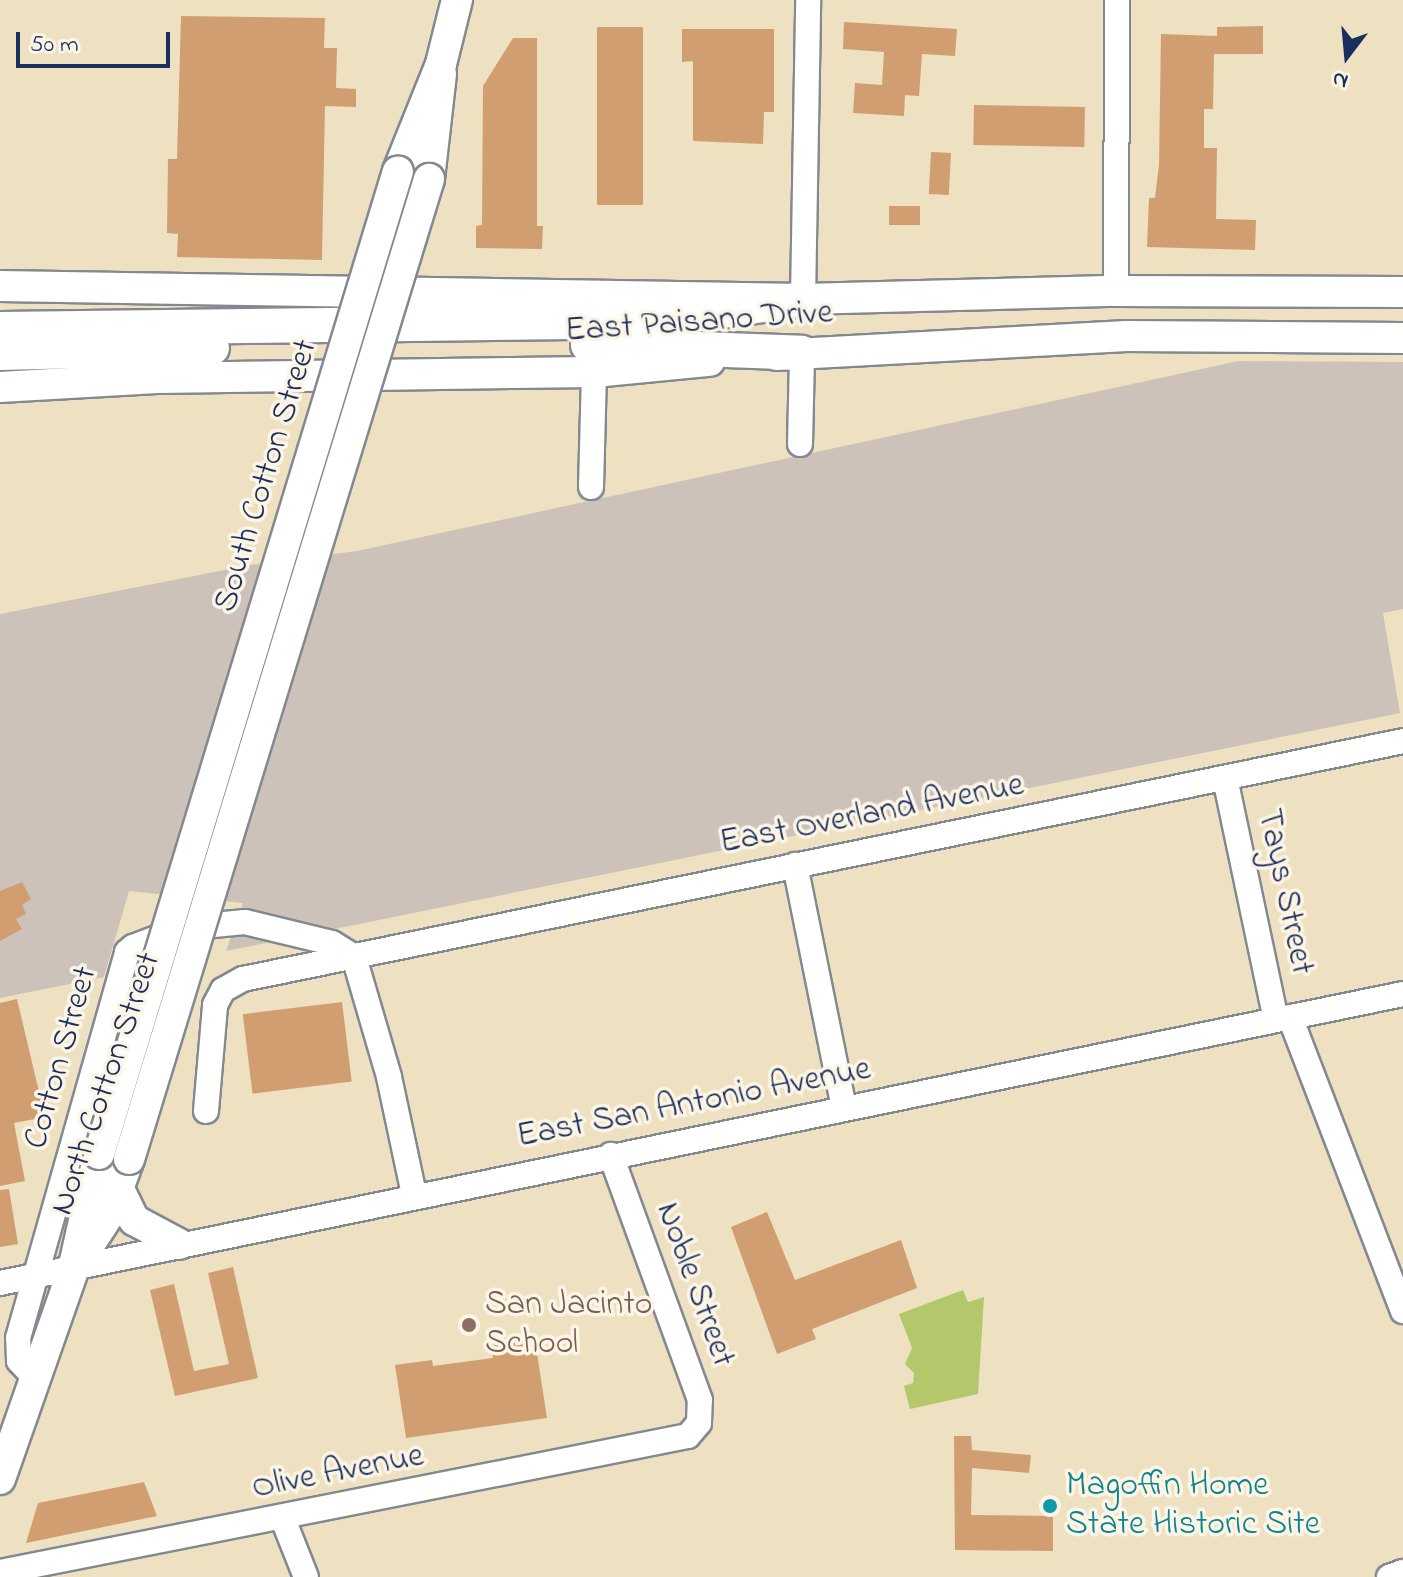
<!DOCTYPE html>
<style>
body{margin:0}
#map{position:relative;width:1403px;height:1577px;overflow:hidden;background:#ede1c1;font-family:"Indie Flower",sans-serif}
div>[style]{position:absolute}
.industrial>*{inset:0;background:#ccc2b9}
.green>*{inset:0;background:#b4c76a}
.building>*{inset:0;background:#d19e71;transform-origin:0 0}
.roads{filter:drop-shadow(2px 0 #848890) drop-shadow(-2px 0 #848890) drop-shadow(0 2px #848890) drop-shadow(0 -2px #848890)}
.minor>*{height:24px;margin:-12px;padding:0 12px;transform-origin:12px;border-radius:12px;background:#fff}
.major>*{height:30px;margin:-15px;padding:0 15px;transform-origin:15px;border-radius:15px;background:#fff}
.highway>*{height:34px;margin:-17px;padding:0 17px;transform-origin:17px;border-radius:17px;background:#fff}
.bridges{filter:drop-shadow(2px 0 #848890) drop-shadow(-2px 0 #848890) drop-shadow(0 2px #848890) drop-shadow(0 -2px #848890)}
.major-bridge>*{height:30px;margin:-15px;padding:0 15px;transform-origin:15px;border-radius:15px;background:#fff}
.dots>*{width:22px;height:22px;translate:-50% -50%;box-sizing:border-box;border:4px solid #fcf5e5;border-radius:50%}
span{translate:-50% -50%;white-space:nowrap;text-align:center;line-height:1.15;-webkit-text-stroke:7px #fcf5e5;paint-order:stroke}
.street-label{font-size:34px;color:#1b2f5e}
.education-label{font-size:34px;color:#785e54}
.left{translate:0 -50%;text-align:left}
.culture-label{font-size:34px;color:#0d838f}
.north{position:absolute;left:1307px;top:16px;width:80px;height:80px;-webkit-text-stroke:6px #fcf5e5;paint-order:stroke;rotate:196deg;font-size:22px;font-weight:700;line-height:32px;text-align:center;color:#1b2f5e}
.north::after{content:'';display:block;margin:auto;width:28px;height:36px;background:#1b2f5e;clip-path:polygon(50% 0,100% 100%,50% 72%,0 100%)}
.scale{position:absolute;left:16px;top:32px;width:154px;height:36px;box-sizing:border-box;border:4px solid #1b2f5e;border-top:0;padding-left:10px;font-size:24px;line-height:28px;white-space:nowrap;color:#1b2f5e;-webkit-text-stroke:6px #fcf5e5;paint-order:stroke}
</style>
<div id="map">
<div class="industrial">
<i style="clip-path:polygon(1239px 361px,1403px 362px,1403px 609px,1383px 613px,1400px 713px,226px 951px,243px 903px,129px 891px,104px 977px,0 998px,0 614px,250px 565px,357px 551px)"></i>
</div>
<div class="green">
<i style="clip-path:polygon(963px 1290px,968px 1302px,984px 1297px,978px 1394px,910px 1409px,904px 1386px,913px 1383px,914px 1373px,905px 1364px,912px 1348px,899px 1314px)"></i>
</div>
<div class="building">
<i style="clip-path:polygon(181px 16px,325px 18px,324px 48px,337px 48px,336px 88px,356px 89px,356px 107px,325px 106px,322px 260px,177px 257px,178px 234px,167px 233px,168px 159px,177px 159px)"></i>
<i style="clip-path:polygon(844px 22px,957px 29px,955px 56px,922px 54px,919px 96px,905px 95px,904px 116px,853px 113px,855px 83px,882px 85px,884px 52px,843px 49px)"></i>
<i style="clip-path:polygon(1263px 26px,1263px 54px,1214px 54px,1213px 109px,1204px 109px,1204px 148px,1217px 148px,1216px 219px,1256px 220px,1255px 250px,1147px 247px,1149px 198px,1155px 198px,1159px 165px,1161px 34px,1217px 36px,1217px 27px)"></i>
<i style="left:597px;top:27px;width:46px;height:178px"></i>
<i style="clip-path:polygon(682px 29px,774px 29px,774px 112px,764px 112px,763px 144px,693px 141px,693px 61px,682px 62px)"></i>
<i style="clip-path:polygon(513px 38px,537px 38px,537px 226px,543px 226px,542px 249px,476px 248px,476px 226px,482px 225px,483px 86px)"></i>
<i style="left:974px;top:105px;width:111px;height:40px;rotate:1deg"></i>
<i style="left:931px;top:152px;width:20px;height:42px;rotate:3deg"></i>
<i style="left:889px;top:206px;width:31px;height:19px"></i>
<i style="clip-path:polygon(22px 882px,31px 899px,22px 905px,26px 914px,16px 919px,22px 929px,0 941px,0 891px)"></i>
<i style="clip-path:polygon(17px 999px,45px 1117px,14px 1123px,25px 1181px,0 1186px,0 1003px)"></i>
<i style="left:342px;top:1002px;width:80px;height:100px;rotate:83deg"></i>
<i style="clip-path:polygon(9px 1189px,18px 1244px,0 1247px,0 1190px)"></i>
<i style="clip-path:polygon(767px 1212px,795px 1280px,901px 1240px,917px 1288px,812px 1329px,816px 1339px,777px 1354px,731px 1227px)"></i>
<i style="clip-path:polygon(233px 1267px,258px 1378px,175px 1396px,150px 1290px,174px 1284px,194px 1371px,229px 1364px,208px 1273px)"></i>
<i style="clip-path:polygon(535px 1340px,547px 1418px,406px 1438px,395px 1365px,432px 1360px,433px 1366px,493px 1358px,491px 1346px)"></i>
<i style="clip-path:polygon(954px 1436px,971px 1436px,972px 1450px,1031px 1455px,1029px 1473px,972px 1468px,971px 1515px,1053px 1516px,1053px 1551px,955px 1550px)"></i>
<i style="clip-path:polygon(144px 1482px,157px 1516px,26px 1543px,38px 1503px)"></i>
</div>
<div class="roads">
<div class="minor">
<i style="left:1116px;top:291px;width:291px;rotate:-89.8deg"></i>
<i style="left:803px;top:299px;width:299px;rotate:-89deg"></i>
<i style="left:800px;top:444px;width:91px;rotate:-88.7deg"></i>
<i style="left:591px;top:487px;width:115px;rotate:-88.5deg"></i>
<i style="left:1225px;top:778px;width:246px;rotate:78.1deg"></i>
<i style="left:795px;top:865px;width:248px;rotate:78.6deg"></i>
<i style="left:1290px;top:1017px;width:315px;rotate:69deg"></i>
<i style="left:206px;top:1111px;width:106px;rotate:-85.1deg"></i>
<i style="left:215px;top:1005px;width:17px;rotate:-62deg"></i>
<i style="left:223px;top:990px;width:23px;rotate:-29deg"></i>
<i style="left:243px;top:979px;width:1184px;rotate:-11.59deg"></i>
<i style="left:0;top:1283px;width:1432px;rotate:-11.64deg"></i>
<i style="left:34px;top:1377px;width:22px;rotate:-133deg"></i>
<i style="left:19px;top:1361px;width:23px;rotate:-92deg"></i>
<i style="left:18px;top:1338px;width:401px;rotate:-74.2deg"></i>
<i style="left:127px;top:952px;width:8px;rotate:-40deg"></i>
<i style="left:133px;top:947px;width:53px;rotate:-20.8deg"></i>
<i style="left:183px;top:928px;width:62px;rotate:-5.5deg"></i>
<i style="left:245px;top:922px;width:89px;rotate:13.6deg"></i>
<i style="left:332px;top:943px;width:26px;rotate:32deg"></i>
<i style="left:354px;top:957px;width:125px;rotate:73.7deg"></i>
<i style="left:389px;top:1077px;width:121px;rotate:78deg"></i>
<i style="left:283px;top:1519px;width:62px;rotate:68.4deg"></i>
<i style="left:0;top:1572px;width:701px;rotate:-11.18deg"></i>
<i style="left:688px;top:1436px;width:17px;rotate:-50deg"></i>
<i style="left:699px;top:1423px;width:23px;rotate:-88deg"></i>
<i style="left:700px;top:1400px;width:261px;rotate:-110deg"></i>
<i style="left:1389px;top:1577px;width:15px;rotate:-20deg"></i>
</div>
<div class="major">
<i style="left:398px;top:171px;width:115px;rotate:-68.1deg"></i>
<i style="left:441px;top:64px;width:66px;rotate:-76deg"></i>
<i style="left:429px;top:179px;width:106px;rotate:-83.5deg"></i>
<i style="left:0;top:286px;width:803px;rotate:0.93deg"></i>
<i style="left:803px;top:299px;width:313px;rotate:-1.5deg"></i>
<i style="left:1116px;top:291px;width:287px;rotate:0.2deg"></i>
<i style="left:777px;top:355px;width:350px;rotate:-3.1deg"></i>
<i style="left:1126px;top:336px;width:277px;rotate:0.4deg"></i>
<i style="left:0;top:387px;width:157px;rotate:-3.3deg"></i>
<i style="left:157px;top:378px;width:437px;rotate:-0.8deg"></i>
<i style="left:594px;top:372px;width:116px;rotate:-5.5deg"></i>
<i style="left:118px;top:1187px;width:37px;rotate:64deg"></i>
<i style="left:134px;top:1220px;width:51px;rotate:28.1deg"></i>
<i style="left:74px;top:1268px;width:62px;rotate:-56.8deg"></i>
<i style="left:108px;top:1216px;width:61px;rotate:-69.8deg"></i>
<i style="left:0;top:1479px;width:221px;rotate:-70.7deg"></i>
<i style="left:73px;top:1270px;width:119px;rotate:-77.4deg"></i>
</div>
<div class="highway">
<i style="left:0;top:329px;width:653px;rotate:-0.7deg"></i>
<i style="left:653px;top:321px;width:152px;rotate:-8.3deg"></i>
<i style="left:588px;top:345px;width:214px;rotate:2.1deg"></i>
<i style="left:0;top:353px;width:212px;rotate:-1.4deg"></i>
</div>
</div>
<div class="bridges">
<div class="major-bridge">
<i style="left:99px;top:1154px;width:1027px;rotate:-73.08deg"></i>
<i style="left:129px;top:1159px;width:1025px;rotate:-72.98deg"></i>
</div>
</div>
<div class="dots">
<i style="left:469px;top:1325px;background:#8d6e63"></i>
<i style="left:1050px;top:1506px;background:#0f9aa8"></i>
</div>
<div class="street-label">
<span style="left:699px;top:323px;rotate:-4deg">East Paisano Drive</span>
<span style="left:267px;top:476px;rotate:-73deg">South Cotton Street</span>
<span style="left:872px;top:815px;rotate:-11deg">East Overland Avenue</span>
<span style="left:1284px;top:892px;rotate:78deg">Tays Street</span>
<span style="left:62px;top:1058px;rotate:-74deg">Cotton Street</span>
<span style="left:107px;top:1084px;rotate:-71deg">North Cotton Street</span>
<span style="left:694px;top:1104px;rotate:-11deg">East San Antonio Avenue</span>
<span style="left:694px;top:1285px;rotate:70deg">Noble Street</span>
<span style="left:338px;top:1473px;rotate:-11deg">Olive Avenue</span>
</div>
<div class="education-label">
<span class="left" style="left:485px;top:1325px">San Jacinto<br>School</span>
</div>
<div class="culture-label">
<span class="left" style="left:1066px;top:1506px">Magoffin Home<br>State Historic Site</span>
</div>
<div class="north">N</div>
<div class="scale">50 m</div>
</div>
